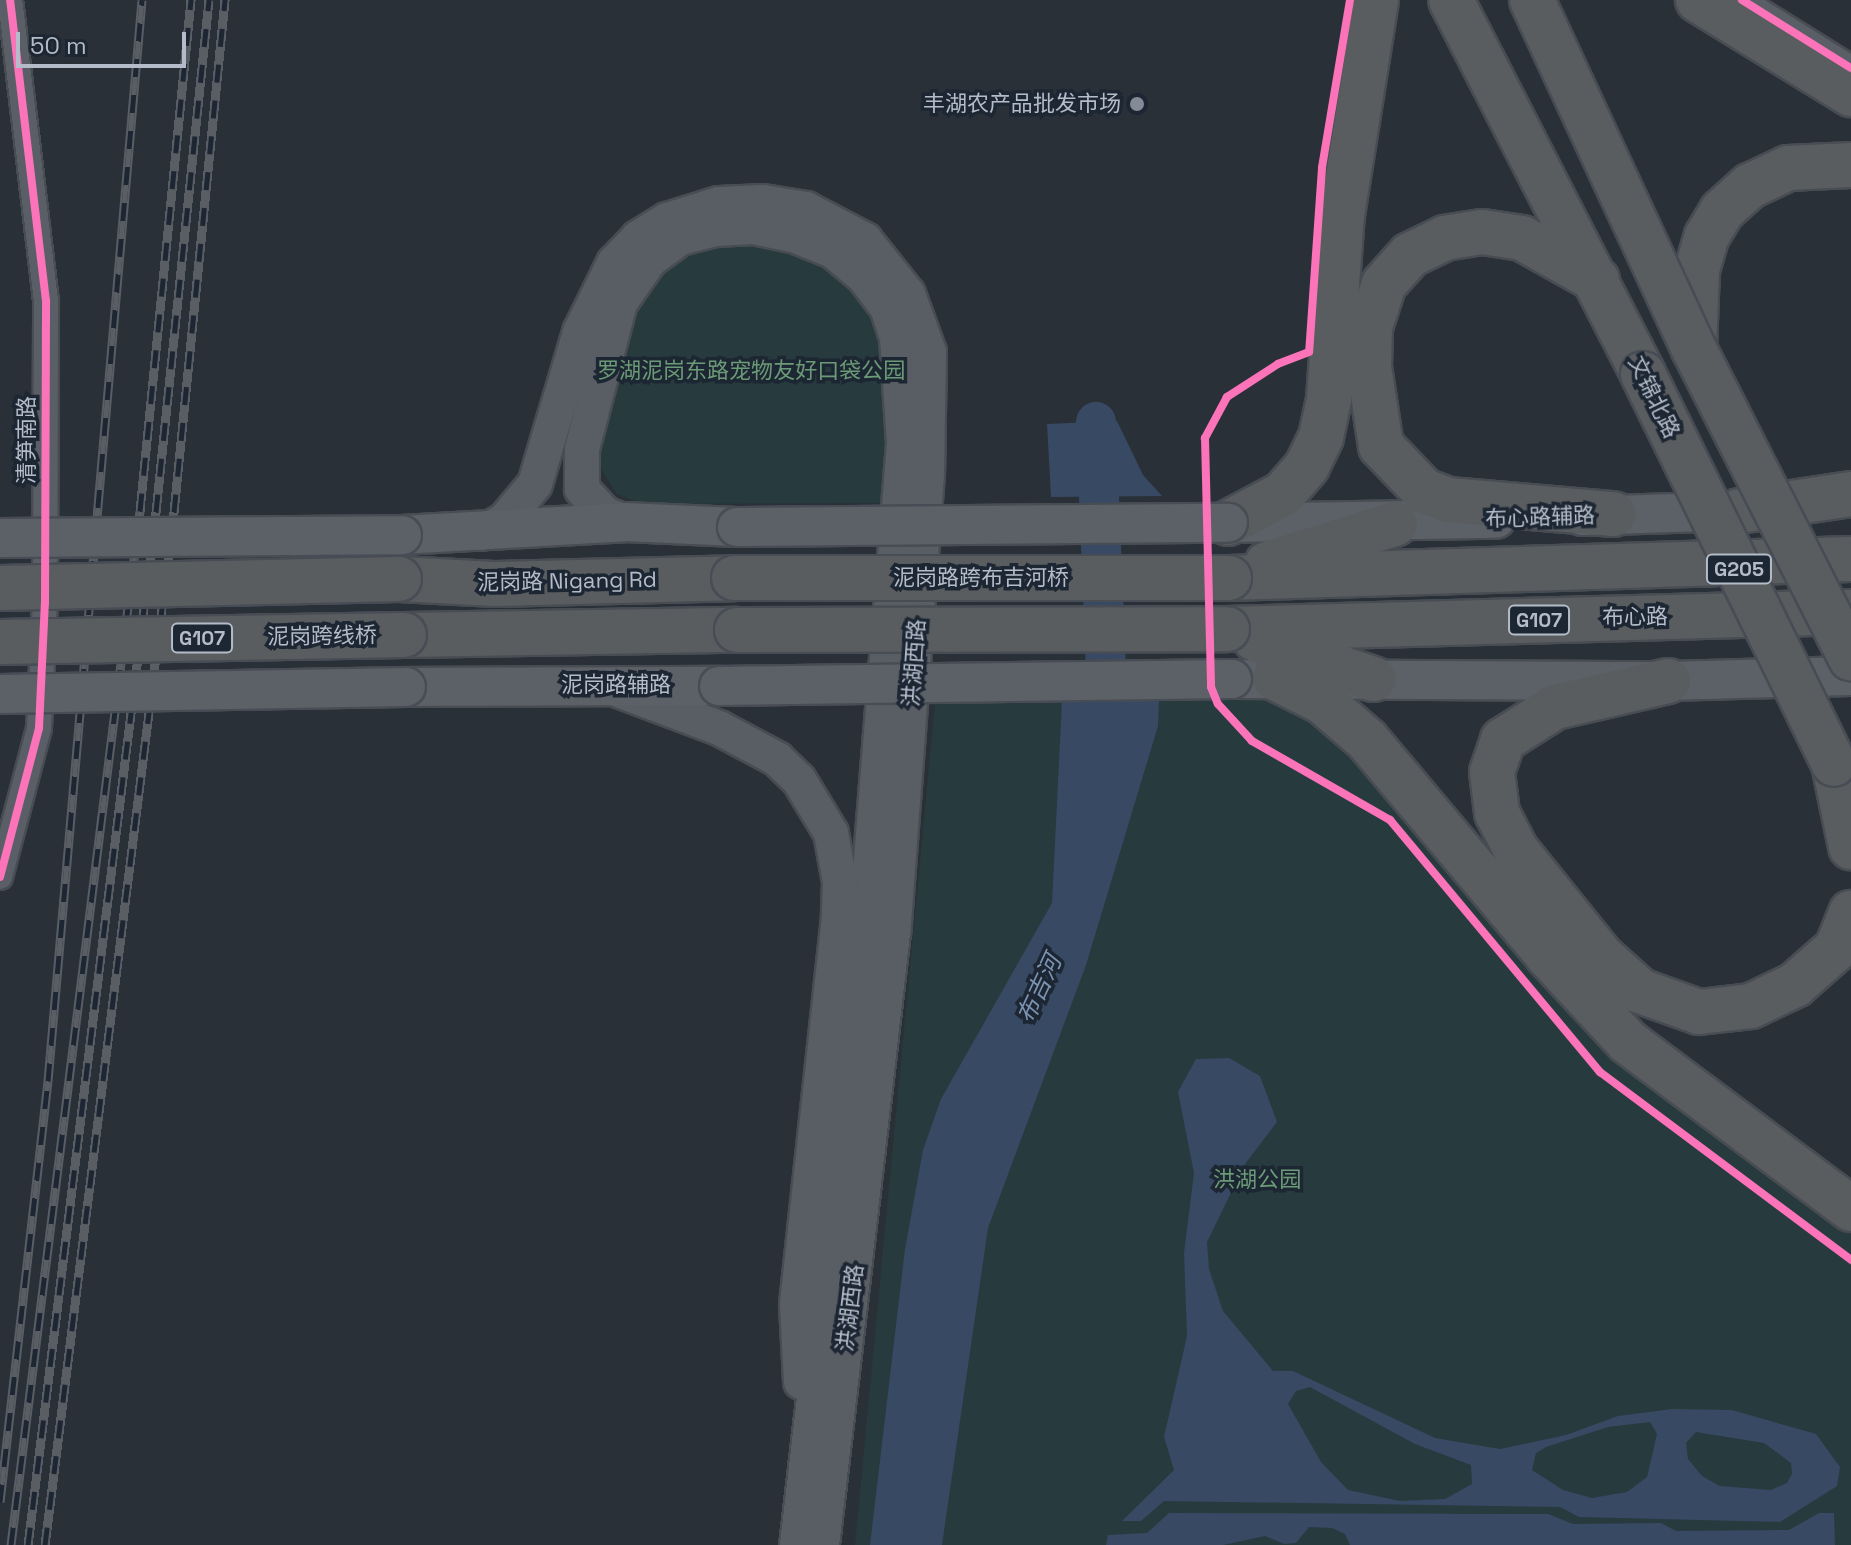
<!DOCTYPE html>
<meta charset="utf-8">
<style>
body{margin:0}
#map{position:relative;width:1851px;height:1545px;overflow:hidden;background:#2a3038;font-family:"Space Grotesk","Noto Sans SC",sans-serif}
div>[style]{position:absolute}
.green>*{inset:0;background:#273a3e}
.water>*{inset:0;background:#384963}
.river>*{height:40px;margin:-20px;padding:0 20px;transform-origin:20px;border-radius:20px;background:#384963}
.roads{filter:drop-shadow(2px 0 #484c53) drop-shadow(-2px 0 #484c53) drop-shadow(0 2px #484c53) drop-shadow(0 -2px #484c53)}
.street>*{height:24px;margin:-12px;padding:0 12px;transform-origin:12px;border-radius:12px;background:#5a5e66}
.secondary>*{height:34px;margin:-17px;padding:0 17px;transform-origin:17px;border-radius:17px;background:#595d64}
.primary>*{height:38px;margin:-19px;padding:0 19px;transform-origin:19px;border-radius:19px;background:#5c6168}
.highway>*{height:44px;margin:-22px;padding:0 22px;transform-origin:22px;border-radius:22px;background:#5a5d60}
.rail>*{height:9px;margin-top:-4.5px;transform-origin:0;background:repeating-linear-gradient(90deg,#1d2633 0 18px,#595d64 0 36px);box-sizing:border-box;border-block:2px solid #595d64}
.bridges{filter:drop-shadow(2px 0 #484c55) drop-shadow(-2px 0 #484c55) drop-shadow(0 2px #484c55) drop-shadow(0 -2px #484c55)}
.primary-bridge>*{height:38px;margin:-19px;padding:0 19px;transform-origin:19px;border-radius:19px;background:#5c6168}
.highway-bridge>*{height:44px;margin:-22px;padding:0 22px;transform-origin:22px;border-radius:22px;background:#5a5d60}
.cycleway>*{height:8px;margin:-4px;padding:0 4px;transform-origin:4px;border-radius:4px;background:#fb73b8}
.dots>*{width:22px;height:22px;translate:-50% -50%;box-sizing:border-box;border:4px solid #1d2633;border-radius:50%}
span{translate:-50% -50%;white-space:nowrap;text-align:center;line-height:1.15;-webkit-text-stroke:7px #1d2633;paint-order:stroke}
.shield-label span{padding:2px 6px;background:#1d2633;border:2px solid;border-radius:6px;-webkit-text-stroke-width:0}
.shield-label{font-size:20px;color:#b4bcc9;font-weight:700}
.poi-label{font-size:22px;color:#b4bcc9}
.right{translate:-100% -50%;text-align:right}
.park-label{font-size:22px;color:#6b9a76}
.street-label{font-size:22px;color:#b4bcc9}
.water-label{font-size:24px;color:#7c92b1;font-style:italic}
.scale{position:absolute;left:16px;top:32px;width:170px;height:36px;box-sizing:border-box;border:4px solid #b4bcc9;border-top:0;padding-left:10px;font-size:24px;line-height:28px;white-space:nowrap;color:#b4bcc9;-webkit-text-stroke:6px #1d2633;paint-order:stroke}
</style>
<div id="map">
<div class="green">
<i style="clip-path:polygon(749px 236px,827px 260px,881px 317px,893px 503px,642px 504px,617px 494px,597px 463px,603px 416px,639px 295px,680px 250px)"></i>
<i style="clip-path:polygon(1301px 692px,1628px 1055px,1851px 1234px,1851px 1545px,855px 1545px,936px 694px)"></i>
</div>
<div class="water">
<i style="clip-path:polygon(1117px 421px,1143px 475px,1162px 496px,1051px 497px,1047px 424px)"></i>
<i style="clip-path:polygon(1159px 700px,1158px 726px,1086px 965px,988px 1228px,942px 1545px,870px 1545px,905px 1249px,923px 1150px,941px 1099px,1052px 903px,1062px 701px)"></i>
<i style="clip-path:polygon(evenodd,1229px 1058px,1260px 1076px,1277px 1122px,1245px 1164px,1207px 1242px,1209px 1269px,1223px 1311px,1273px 1371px,1293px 1371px,1435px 1438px,1500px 1449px,1566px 1435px,1618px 1416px,1672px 1409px,1732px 1410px,1816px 1434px,1840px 1467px,1837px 1486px,1780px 1522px,1579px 1517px,1560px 1507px,1164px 1501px,1141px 1521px,1122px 1521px,1174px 1470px,1164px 1437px,1187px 1336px,1184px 1253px,1194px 1173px,1178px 1092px,1196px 1059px,1229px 1058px,1310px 1387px,1415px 1444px,1471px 1465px,1472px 1484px,1445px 1499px,1400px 1501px,1348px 1490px,1321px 1462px,1288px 1404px,1296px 1391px,1310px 1387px,1229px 1058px,1650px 1422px,1657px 1434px,1647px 1477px,1627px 1492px,1592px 1498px,1563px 1490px,1532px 1470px,1536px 1453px,1546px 1447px,1608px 1427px,1650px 1422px,1229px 1058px,1696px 1432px,1764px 1443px,1791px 1463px,1792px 1474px,1787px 1483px,1771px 1490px,1720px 1486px,1702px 1476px,1688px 1459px,1686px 1443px,1696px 1432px)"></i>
<i style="clip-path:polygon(1169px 1513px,1548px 1514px,1573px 1524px,1661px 1523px,1676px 1531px,1789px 1530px,1819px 1513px,1834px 1513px,1835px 1545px,1350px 1545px,1345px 1534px,1332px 1528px,1309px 1527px,1296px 1543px,1284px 1544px,1265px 1536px,1223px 1545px,1106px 1545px,1108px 1535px,1147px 1533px)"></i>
</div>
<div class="river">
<i style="left:1096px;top:422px;width:296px;rotate:87.7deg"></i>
</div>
<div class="roads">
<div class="street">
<i style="left:1742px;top:0;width:128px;rotate:32deg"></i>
<i style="left:0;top:877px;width:154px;rotate:-75.3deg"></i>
<i style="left:39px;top:728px;width:125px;rotate:-87.3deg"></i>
<i style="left:45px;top:603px;width:302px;rotate:-89.8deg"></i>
<i style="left:46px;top:301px;width:303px;rotate:-96.8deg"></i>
</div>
<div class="secondary">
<i style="left:625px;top:522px;width:22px;rotate:-158deg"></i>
<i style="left:605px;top:514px;width:34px;rotate:-133deg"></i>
<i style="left:582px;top:489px;width:40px;rotate:-90deg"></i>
<i style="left:582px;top:449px;width:151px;rotate:-75.4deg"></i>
<i style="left:620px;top:303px;width:52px;rotate:-55.1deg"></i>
<i style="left:650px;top:260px;width:37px;rotate:-36deg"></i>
<i style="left:680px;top:238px;width:37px;rotate:-14deg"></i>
<i style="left:716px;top:229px;width:38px;rotate:-3deg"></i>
<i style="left:754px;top:227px;width:40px;rotate:12deg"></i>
<i style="left:793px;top:235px;width:43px;rotate:21.8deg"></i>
<i style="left:833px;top:251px;width:40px;rotate:40deg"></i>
<i style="left:864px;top:277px;width:38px;rotate:53deg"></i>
<i style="left:887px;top:307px;width:33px;rotate:72deg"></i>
<i style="left:897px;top:338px;width:105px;rotate:86.2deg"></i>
<i style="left:904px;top:443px;width:570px;rotate:94.53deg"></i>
<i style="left:859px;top:1011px;width:538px;rotate:96.62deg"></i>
<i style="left:481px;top:533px;width:26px;rotate:-28deg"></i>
<i style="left:504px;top:521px;width:48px;rotate:-50deg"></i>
<i style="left:535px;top:484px;width:159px;rotate:-73.5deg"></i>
<i style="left:580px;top:332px;width:77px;rotate:-63.8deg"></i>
<i style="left:614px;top:263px;width:35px;rotate:-46deg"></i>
<i style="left:638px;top:238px;width:34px;rotate:-32deg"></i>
<i style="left:667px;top:220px;width:54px;rotate:-17.1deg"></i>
<i style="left:719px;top:204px;width:44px;rotate:-2.6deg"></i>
<i style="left:763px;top:202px;width:44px;rotate:9.2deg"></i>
<i style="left:806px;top:209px;width:67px;rotate:27.7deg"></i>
<i style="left:865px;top:240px;width:69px;rotate:51.5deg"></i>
<i style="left:908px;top:294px;width:62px;rotate:70.1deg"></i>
<i style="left:929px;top:352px;width:122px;rotate:90.9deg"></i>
<i style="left:927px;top:474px;width:460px;rotate:94.2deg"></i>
<i style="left:893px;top:933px;width:616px;rotate:96.62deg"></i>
<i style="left:621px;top:691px;width:105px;rotate:20.7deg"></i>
<i style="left:719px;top:728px;width:66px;rotate:28.1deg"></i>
<i style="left:777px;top:759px;width:30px;rotate:44deg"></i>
<i style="left:799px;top:780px;width:62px;rotate:58.9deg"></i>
<i style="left:831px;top:833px;width:50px;rotate:79.6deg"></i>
<i style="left:840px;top:882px;width:35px;rotate:92deg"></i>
<i style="left:839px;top:917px;width:390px;rotate:96.2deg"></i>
<i style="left:797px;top:1305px;width:77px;rotate:87deg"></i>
</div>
<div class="primary">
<i style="left:1582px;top:516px;width:154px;rotate:-1.9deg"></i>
<i style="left:1228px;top:523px;width:268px;rotate:-0.9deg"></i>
<i style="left:402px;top:535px;width:223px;rotate:-3.3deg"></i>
<i style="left:625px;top:522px;width:112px;rotate:2.6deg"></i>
<i style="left:1232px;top:679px;width:436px;rotate:0.3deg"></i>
<i style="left:1668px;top:681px;width:183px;rotate:-1.6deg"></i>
<i style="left:406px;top:687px;width:313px;rotate:-0.2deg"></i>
</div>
<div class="highway">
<i style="left:1451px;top:0;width:420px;rotate:62.8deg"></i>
<i style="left:1698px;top:0;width:180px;rotate:31.6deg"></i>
<i style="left:1597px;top:280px;width:86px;rotate:-150.8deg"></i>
<i style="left:1522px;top:238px;width:40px;rotate:-171.5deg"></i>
<i style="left:1482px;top:232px;width:37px;rotate:171deg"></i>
<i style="left:1445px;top:238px;width:39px;rotate:154deg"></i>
<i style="left:1410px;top:255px;width:39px;rotate:132deg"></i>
<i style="left:1384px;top:284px;width:45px;rotate:108deg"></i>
<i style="left:1370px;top:327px;width:40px;rotate:91.4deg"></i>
<i style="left:1369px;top:367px;width:80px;rotate:81.4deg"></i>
<i style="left:1381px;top:446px;width:62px;rotate:46.3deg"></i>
<i style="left:1424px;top:491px;width:27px;rotate:20deg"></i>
<i style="left:1449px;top:500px;width:165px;rotate:4.9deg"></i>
<i style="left:1694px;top:349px;width:79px;rotate:-87.8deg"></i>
<i style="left:1697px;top:270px;width:35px;rotate:-74deg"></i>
<i style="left:1707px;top:236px;width:29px;rotate:-59deg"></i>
<i style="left:1722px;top:211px;width:38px;rotate:-42deg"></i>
<i style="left:1750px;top:186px;width:42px;rotate:-25.3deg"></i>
<i style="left:1788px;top:168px;width:63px;rotate:-2.7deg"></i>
<i style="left:1739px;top:511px;width:113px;rotate:-8.6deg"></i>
<i style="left:1228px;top:523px;width:62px;rotate:-27.8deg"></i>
<i style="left:1283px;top:494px;width:37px;rotate:-49deg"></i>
<i style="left:1307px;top:466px;width:32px;rotate:-64deg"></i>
<i style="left:1321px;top:437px;width:39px;rotate:-78deg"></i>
<i style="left:1329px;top:399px;width:184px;rotate:-86deg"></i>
<i style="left:1342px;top:215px;width:218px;rotate:-81deg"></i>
<i style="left:1267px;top:564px;width:134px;rotate:-17.4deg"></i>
<i style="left:1229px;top:578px;width:622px;rotate:-1.75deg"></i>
<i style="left:399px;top:579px;width:96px;rotate:3deg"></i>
<i style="left:495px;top:584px;width:239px;rotate:-1.4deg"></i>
<i style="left:1227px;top:629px;width:624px;rotate:-1.56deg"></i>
<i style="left:404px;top:635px;width:333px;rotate:-0.9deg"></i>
<i style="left:1255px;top:639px;width:125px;rotate:18.7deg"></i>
<i style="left:1275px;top:678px;width:54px;rotate:26.6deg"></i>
<i style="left:1323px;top:702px;width:58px;rotate:40.8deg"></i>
<i style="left:1367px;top:740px;width:282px;rotate:50deg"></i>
<i style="left:1548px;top:956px;width:117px;rotate:47.1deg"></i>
<i style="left:1628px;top:1042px;width:279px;rotate:36.8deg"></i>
<i style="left:1668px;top:681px;width:116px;rotate:167deg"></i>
<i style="left:1555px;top:707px;width:62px;rotate:147.6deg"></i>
<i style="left:1503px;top:740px;width:34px;rotate:109deg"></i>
<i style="left:1492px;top:772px;width:41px;rotate:83deg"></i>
<i style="left:1497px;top:813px;width:42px;rotate:62.8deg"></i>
<i style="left:1516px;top:850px;width:137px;rotate:51.2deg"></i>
<i style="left:1602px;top:957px;width:51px;rotate:41.8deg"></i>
<i style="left:1640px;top:991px;width:63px;rotate:19.6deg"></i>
<i style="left:1699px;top:1012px;width:52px;rotate:-6.6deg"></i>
<i style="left:1751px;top:1006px;width:49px;rotate:-25.5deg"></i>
<i style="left:1795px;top:985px;width:56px;rotate:-41.4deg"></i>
<i style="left:1837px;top:948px;width:38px;rotate:-68deg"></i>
<i style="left:1834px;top:764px;width:85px;rotate:78.4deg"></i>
</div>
</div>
<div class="rail">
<i style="left:0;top:1502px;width:424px;rotate:-83.5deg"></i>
<i style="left:48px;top:1081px;width:1085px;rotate:-85.03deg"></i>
<i style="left:11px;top:1545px;width:1042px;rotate:-82.89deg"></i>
<i style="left:140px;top:511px;width:514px;rotate:-84.3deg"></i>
<i style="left:28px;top:1545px;width:1041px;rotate:-82.94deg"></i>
<i style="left:156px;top:512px;width:515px;rotate:-84.09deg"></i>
<i style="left:45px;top:1545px;width:1041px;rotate:-82.88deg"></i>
<i style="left:174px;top:512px;width:515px;rotate:-84.31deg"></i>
</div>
<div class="bridges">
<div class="primary-bridge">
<i style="left:737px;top:527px;width:491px;rotate:-0.5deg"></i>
<i style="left:0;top:538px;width:402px;rotate:-0.4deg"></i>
<i style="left:719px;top:686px;width:513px;rotate:-0.78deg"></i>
<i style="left:0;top:694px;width:406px;rotate:-1deg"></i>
</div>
<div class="highway-bridge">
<i style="left:1532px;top:0;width:385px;rotate:65.1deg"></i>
<i style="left:1694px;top:349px;width:347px;rotate:63.1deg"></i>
<i style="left:1643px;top:374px;width:434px;rotate:63.9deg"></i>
<i style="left:734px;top:578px;width:495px"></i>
<i style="left:0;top:588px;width:399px;rotate:-1.3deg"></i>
<i style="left:737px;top:630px;width:490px;rotate:-0.1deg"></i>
<i style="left:0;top:642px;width:404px;rotate:-1deg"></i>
</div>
</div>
<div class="cycleway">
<i style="left:1350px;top:0;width:170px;rotate:99.5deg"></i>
<i style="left:1322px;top:168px;width:184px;rotate:94deg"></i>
<i style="left:1309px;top:352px;width:33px;rotate:159deg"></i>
<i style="left:1278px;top:364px;width:61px;rotate:147.1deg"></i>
<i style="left:1227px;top:397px;width:47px;rotate:118.2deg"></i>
<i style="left:1205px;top:438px;width:249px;rotate:88.6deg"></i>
<i style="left:1211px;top:687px;width:18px;rotate:68deg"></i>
<i style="left:1218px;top:704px;width:50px;rotate:47.4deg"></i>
<i style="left:1252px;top:741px;width:159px;rotate:29.8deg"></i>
<i style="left:1390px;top:820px;width:328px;rotate:50.2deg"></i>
<i style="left:1600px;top:1072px;width:314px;rotate:36.8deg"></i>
<i style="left:1742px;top:0;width:128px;rotate:32deg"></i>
<i style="left:0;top:877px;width:154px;rotate:-75.3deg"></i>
<i style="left:39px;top:728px;width:125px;rotate:-87.3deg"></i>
<i style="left:45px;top:603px;width:302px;rotate:-89.8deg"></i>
<i style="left:46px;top:301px;width:303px;rotate:-96.8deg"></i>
</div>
<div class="dots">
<i style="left:1137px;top:104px;background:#848b96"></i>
</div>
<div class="shield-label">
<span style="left:1739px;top:569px">G205</span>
<span style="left:1539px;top:620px">G107</span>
<span style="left:202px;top:638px">G107</span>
</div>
<div class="poi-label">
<span class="right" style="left:1121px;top:104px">丰湖农产品批发市场</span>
</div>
<div class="park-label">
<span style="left:751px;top:371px">罗湖泥岗东路宠物友好口袋公园</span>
<span style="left:1257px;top:1180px">洪湖公园</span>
</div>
<div class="street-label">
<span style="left:1654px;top:397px;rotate:64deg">文锦北路</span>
<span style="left:27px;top:440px;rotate:-90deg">清笋南路</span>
<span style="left:1540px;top:517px;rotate:-2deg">布心路辅路</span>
<span style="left:981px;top:578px">泥岗路跨布吉河桥</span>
<span style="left:567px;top:581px;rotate:-1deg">泥岗路 Nigang Rd</span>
<span style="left:1635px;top:617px;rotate:-1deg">布心路</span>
<span style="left:322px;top:636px;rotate:-1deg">泥岗跨线桥</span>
<span style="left:914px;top:663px;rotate:-86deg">洪湖西路</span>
<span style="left:616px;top:685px">泥岗路辅路</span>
<span style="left:850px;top:1308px;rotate:-83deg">洪湖西路</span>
</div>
<div class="water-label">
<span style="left:1039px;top:989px;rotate:-65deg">布吉河</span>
</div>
<div class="scale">50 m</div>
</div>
